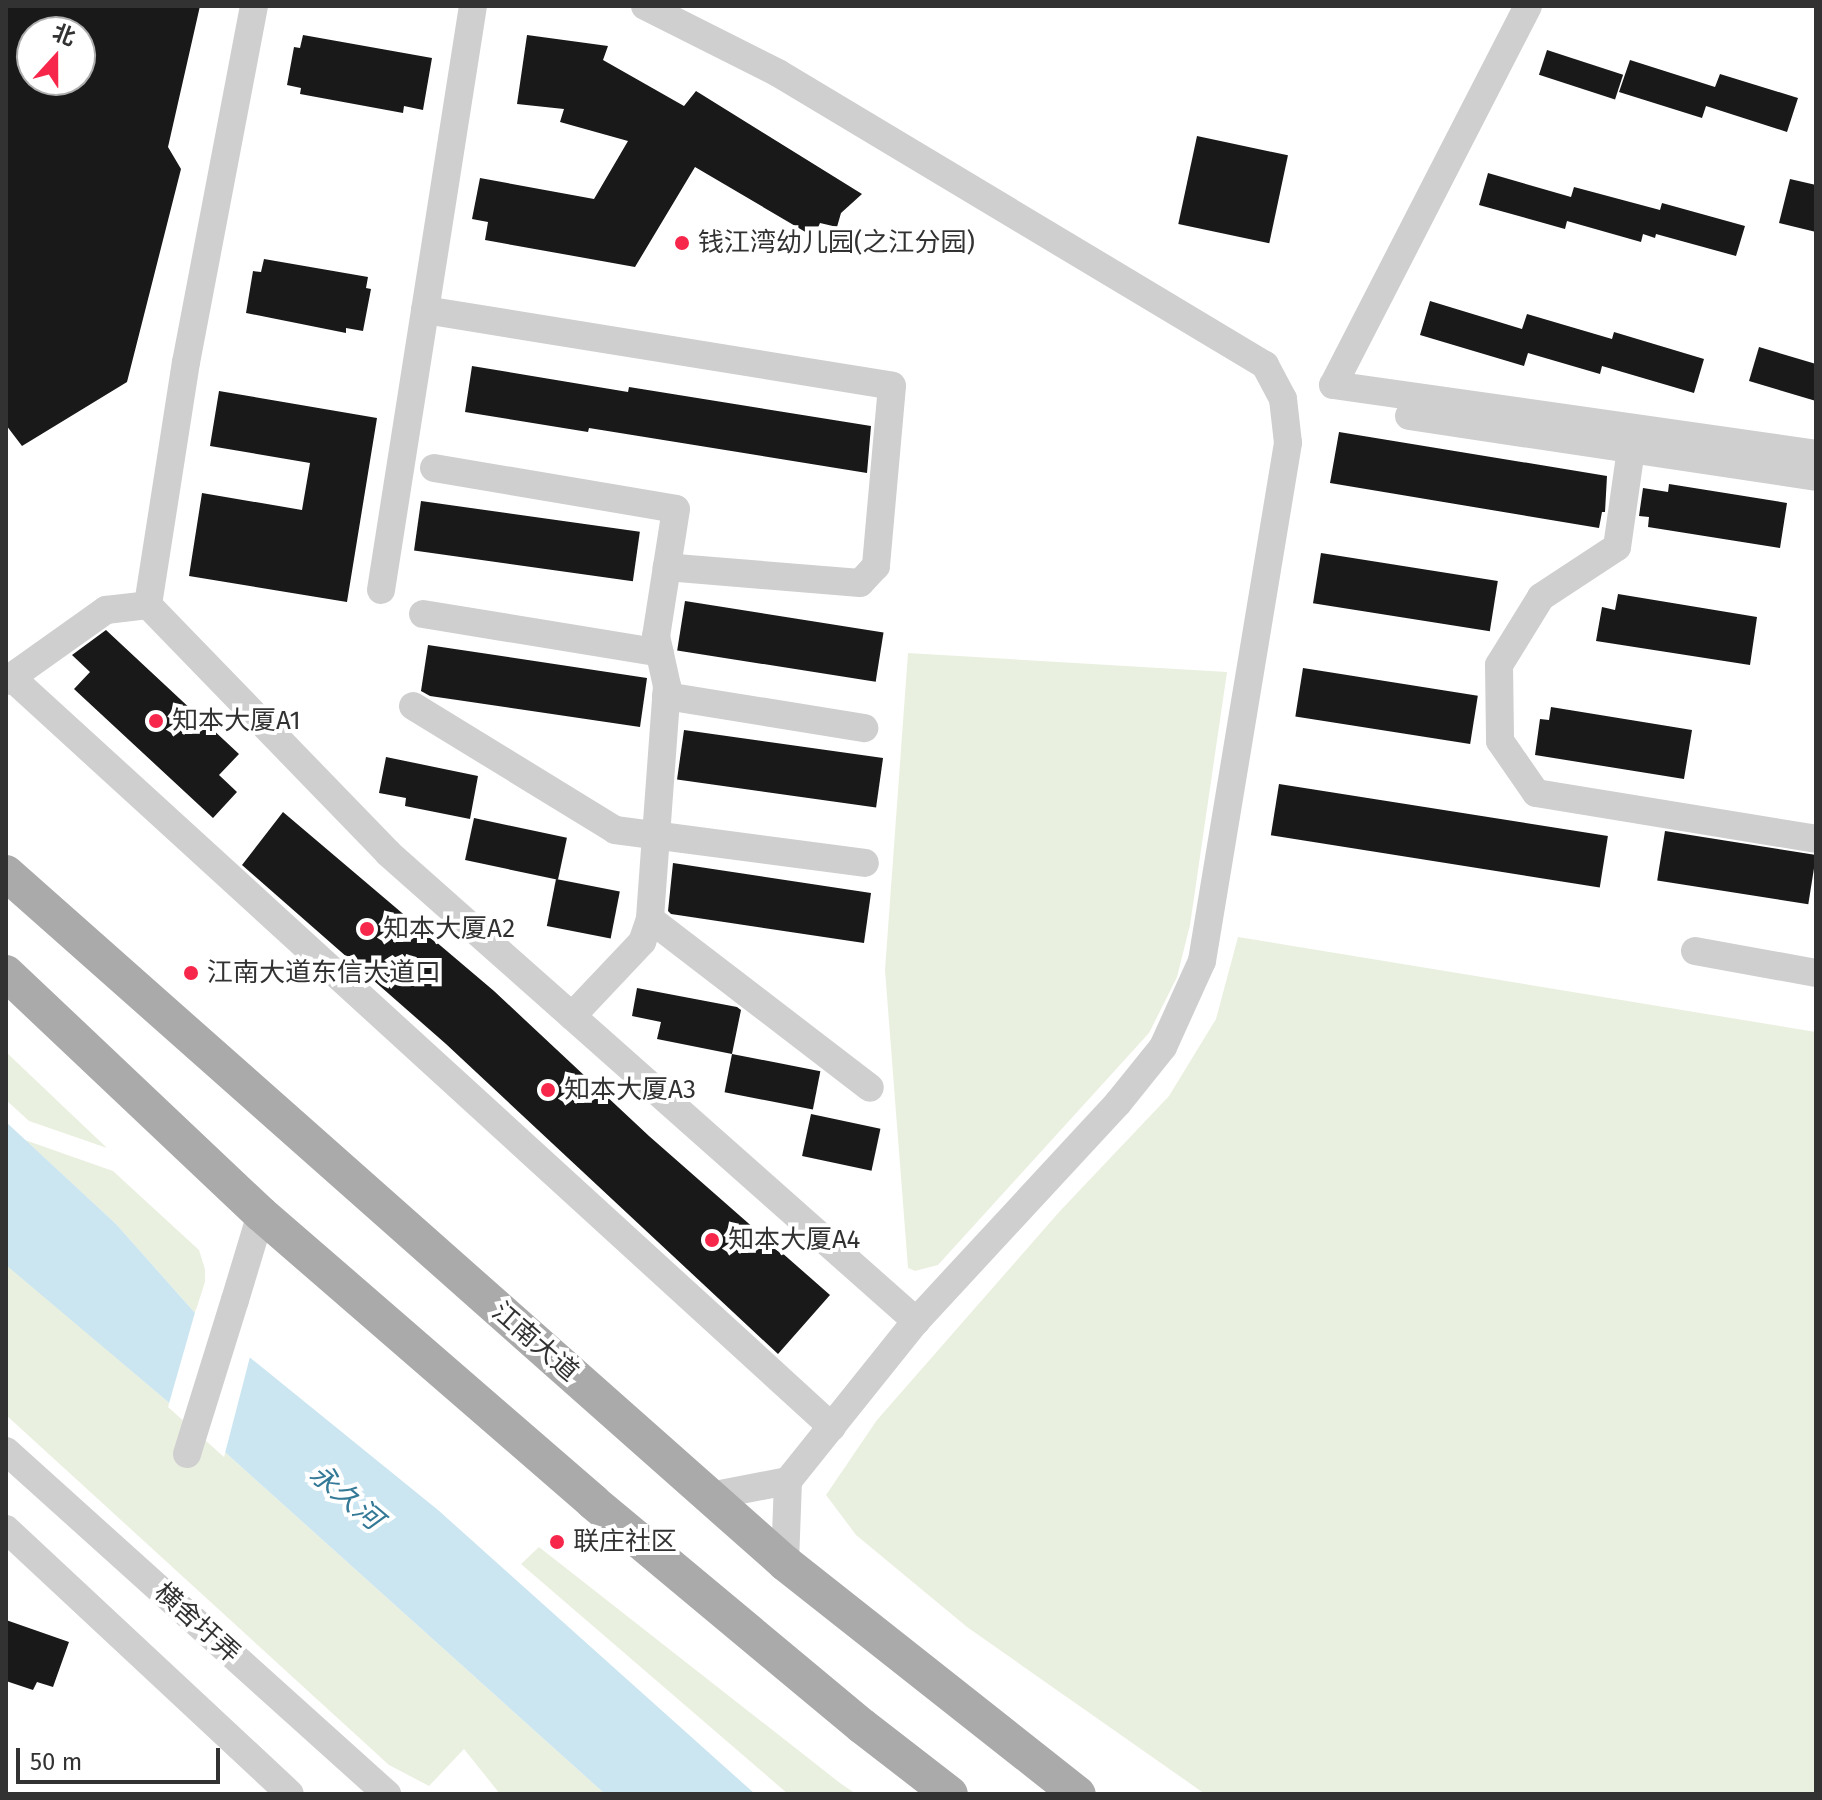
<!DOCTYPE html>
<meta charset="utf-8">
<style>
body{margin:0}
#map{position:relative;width:1822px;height:1800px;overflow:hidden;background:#fff;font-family:"Fira Sans","Noto Sans SC",sans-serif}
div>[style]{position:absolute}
.green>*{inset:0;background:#eaf0e0}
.water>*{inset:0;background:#cbe6f1}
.pier>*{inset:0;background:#fff}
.building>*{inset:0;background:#191919;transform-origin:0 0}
.minor>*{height:28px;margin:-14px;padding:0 14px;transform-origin:14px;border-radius:14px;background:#cfcfcf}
.major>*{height:36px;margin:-18px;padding:0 18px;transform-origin:18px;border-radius:18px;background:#aaa}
.minor-bridge>*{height:28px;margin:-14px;padding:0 14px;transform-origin:14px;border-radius:14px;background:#cfcfcf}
.dots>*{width:22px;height:22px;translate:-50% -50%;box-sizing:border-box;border:4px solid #fff;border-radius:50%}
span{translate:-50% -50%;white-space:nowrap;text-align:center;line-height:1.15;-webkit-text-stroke:8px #fff;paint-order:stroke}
.poi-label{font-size:26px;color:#323232}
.left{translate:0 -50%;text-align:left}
.street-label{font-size:26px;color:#323232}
.water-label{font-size:28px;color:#347a97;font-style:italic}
.frame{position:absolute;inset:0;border:8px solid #323232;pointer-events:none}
.north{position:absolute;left:16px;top:16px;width:80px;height:80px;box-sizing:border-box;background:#fff;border:2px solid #adadad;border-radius:50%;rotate:21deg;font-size:22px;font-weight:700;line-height:32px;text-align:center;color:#323232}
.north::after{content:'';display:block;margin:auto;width:28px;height:36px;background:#f7274b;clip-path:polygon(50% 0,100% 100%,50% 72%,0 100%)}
.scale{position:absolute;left:16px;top:1748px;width:204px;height:36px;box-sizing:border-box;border:4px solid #323232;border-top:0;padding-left:10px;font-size:24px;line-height:28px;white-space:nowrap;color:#323232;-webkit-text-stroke:6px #fff;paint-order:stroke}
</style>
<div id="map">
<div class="green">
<i style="clip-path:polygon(908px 653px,1227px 672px,1190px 925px,1177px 977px,1149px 1033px,938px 1265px,915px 1271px,908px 1268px,885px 970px)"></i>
<i style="clip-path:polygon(1238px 937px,1816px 1032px,1816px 1794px,1205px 1794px,967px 1627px,856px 1535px,826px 1495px,877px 1420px,1060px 1211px,1169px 1096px,1216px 1019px)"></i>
<i style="clip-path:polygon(6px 1052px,107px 1148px,29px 1121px,6px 1100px)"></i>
<i style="clip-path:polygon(25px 1140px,113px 1171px,199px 1250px,205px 1269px,205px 1282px,195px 1313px,116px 1224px)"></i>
<i style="clip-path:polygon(6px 1264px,186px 1417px,605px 1794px,500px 1794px,464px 1749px,429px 1786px,389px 1765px,6px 1415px)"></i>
<i style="clip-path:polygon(539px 1547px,840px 1783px,856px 1794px,788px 1794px,521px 1564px)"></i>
</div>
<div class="water">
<i style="clip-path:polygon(6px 1122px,116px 1224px,195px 1313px,438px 1510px,755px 1794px,605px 1794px,186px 1417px,6px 1265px)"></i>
</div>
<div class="pier">
<i style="clip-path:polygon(196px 1309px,251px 1353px,224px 1457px,168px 1407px)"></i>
</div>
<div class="building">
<i style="clip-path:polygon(evenodd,6px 6px,200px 6px,168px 147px,181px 169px,127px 382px,22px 446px,6px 425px,6px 6px,32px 32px,80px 32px,80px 80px,32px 80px,32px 32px)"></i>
<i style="clip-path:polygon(303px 35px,432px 58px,423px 110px,404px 106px,403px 113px,300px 94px,301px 88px,287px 85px,294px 47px,300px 48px)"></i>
<i style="clip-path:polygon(527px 35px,608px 46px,603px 60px,684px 106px,696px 91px,862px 194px,841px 213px,837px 227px,820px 223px,814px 237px,695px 167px,635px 267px,485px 240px,488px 222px,472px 219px,480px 178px,594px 199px,628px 141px,560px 122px,564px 109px,517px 104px)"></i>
<i style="left:1547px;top:50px;width:80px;height:26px;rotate:18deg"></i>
<i style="clip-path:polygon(1630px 60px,1715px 87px,1720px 74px,1798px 98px,1787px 132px,1706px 106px,1702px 118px,1619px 92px)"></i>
<i style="left:1197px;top:136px;width:93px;height:90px;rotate:12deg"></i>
<i style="clip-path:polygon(1488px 173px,1571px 197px,1574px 187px,1660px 210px,1662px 203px,1745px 226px,1736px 256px,1656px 234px,1655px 238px,1643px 234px,1641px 242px,1567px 221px,1565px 229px,1479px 205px)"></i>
<i style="clip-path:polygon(1790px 179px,1816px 185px,1816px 232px,1779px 223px)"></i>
<i style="clip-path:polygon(264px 259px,368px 277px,366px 288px,371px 289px,363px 331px,346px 328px,346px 333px,246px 313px,253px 271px,261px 272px)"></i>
<i style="clip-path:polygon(1430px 301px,1522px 329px,1527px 314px,1612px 339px,1614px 332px,1704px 359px,1694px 393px,1602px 366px,1600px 374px,1528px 353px,1524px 366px,1420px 335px)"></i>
<i style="clip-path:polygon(1759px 347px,1816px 364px,1816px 401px,1749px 381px)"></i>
<i style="clip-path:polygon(472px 366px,628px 392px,629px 387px,871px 426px,867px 473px,589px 428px,588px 432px,465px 412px)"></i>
<i style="clip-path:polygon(219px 391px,377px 418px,347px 602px,189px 576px,202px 493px,302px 510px,310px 463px,210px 446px)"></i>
<i style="clip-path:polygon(1339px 432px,1607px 476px,1605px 512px,1602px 512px,1599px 528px,1330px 483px)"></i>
<i style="clip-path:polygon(1669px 484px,1787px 503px,1780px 548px,1648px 527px,1649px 517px,1639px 516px,1643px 488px,1668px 492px)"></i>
<i style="left:421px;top:501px;width:221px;height:50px;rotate:8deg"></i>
<i style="left:1321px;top:553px;width:179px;height:51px;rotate:9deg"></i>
<i style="clip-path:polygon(1618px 594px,1757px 617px,1750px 665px,1596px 641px,1602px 607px,1615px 610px)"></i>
<i style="left:685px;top:601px;width:201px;height:50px;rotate:9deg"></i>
<i style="clip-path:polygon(106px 630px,239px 754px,219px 775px,237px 792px,213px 818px,74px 689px,90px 672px,72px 655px)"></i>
<i style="clip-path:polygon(428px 645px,647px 678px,640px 727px,430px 696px,421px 691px)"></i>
<i style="left:1303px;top:668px;width:177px;height:49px;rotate:9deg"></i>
<i style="clip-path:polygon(1551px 707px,1692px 730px,1684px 779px,1535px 755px,1540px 719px,1549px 720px)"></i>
<i style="left:684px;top:730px;width:201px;height:50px;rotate:8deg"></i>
<i style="clip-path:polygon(386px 757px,478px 776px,470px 819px,405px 806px,406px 798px,379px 793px)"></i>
<i style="left:1279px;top:784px;width:333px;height:52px;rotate:9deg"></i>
<i style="clip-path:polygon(283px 812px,494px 991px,649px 1136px,830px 1295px,778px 1354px,446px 1044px,242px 865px)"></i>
<i style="left:474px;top:818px;width:95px;height:43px;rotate:12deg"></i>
<i style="left:1665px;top:831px;width:153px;height:50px;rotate:9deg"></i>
<i style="clip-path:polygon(673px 863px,871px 893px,864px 943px,671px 914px,668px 911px)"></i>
<i style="left:556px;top:879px;width:65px;height:48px;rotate:11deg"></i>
<i style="clip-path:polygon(637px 988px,737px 1007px,741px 1010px,732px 1054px,657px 1039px,661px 1022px,632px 1016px)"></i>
<i style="left:732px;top:1054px;width:90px;height:39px;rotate:11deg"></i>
<i style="left:811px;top:1114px;width:71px;height:43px;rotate:12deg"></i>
<i style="clip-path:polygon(6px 1620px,69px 1642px,53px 1687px,37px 1682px,33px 1690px,6px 1681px)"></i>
</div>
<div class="minor">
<i style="left:254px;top:6px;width:362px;rotate:100.8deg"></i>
<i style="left:186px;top:362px;width:246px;rotate:98.9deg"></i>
<i style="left:148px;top:605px;width:345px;rotate:45.9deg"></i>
<i style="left:388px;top:853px;width:706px;rotate:41.55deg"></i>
<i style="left:645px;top:6px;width:149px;rotate:26.7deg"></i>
<i style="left:778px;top:73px;width:568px;rotate:30.95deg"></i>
<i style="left:1265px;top:365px;width:38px;rotate:62deg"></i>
<i style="left:1283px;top:399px;width:44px;rotate:83.5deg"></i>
<i style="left:1288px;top:443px;width:525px;rotate:99.43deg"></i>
<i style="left:1202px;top:961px;width:94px;rotate:114.4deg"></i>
<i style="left:1163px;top:1047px;width:72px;rotate:128.8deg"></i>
<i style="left:1118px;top:1103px;width:297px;rotate:132.8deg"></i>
<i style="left:916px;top:1321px;width:205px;rotate:128.7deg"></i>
<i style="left:788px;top:1481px;width:82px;rotate:92.1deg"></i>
<i style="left:1528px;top:6px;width:426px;rotate:117.2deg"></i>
<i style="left:1333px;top:385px;width:488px;rotate:8.1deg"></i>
<i style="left:425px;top:310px;width:473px;rotate:9.2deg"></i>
<i style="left:892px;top:386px;width:181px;rotate:95.1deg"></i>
<i style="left:876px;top:566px;width:23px;rotate:133deg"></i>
<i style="left:860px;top:583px;width:194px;rotate:-175.3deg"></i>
<i style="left:1409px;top:416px;width:412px;rotate:8.5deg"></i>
<i style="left:1631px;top:449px;width:99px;rotate:98.1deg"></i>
<i style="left:1617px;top:547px;width:91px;rotate:146.7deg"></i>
<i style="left:1541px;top:597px;width:80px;rotate:121.7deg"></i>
<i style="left:1499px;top:665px;width:76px;rotate:89.2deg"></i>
<i style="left:1500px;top:741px;width:63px;rotate:55.3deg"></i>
<i style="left:1536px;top:793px;width:284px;rotate:9.3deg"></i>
<i style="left:434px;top:468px;width:245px;rotate:9.6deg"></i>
<i style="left:676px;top:509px;width:129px;rotate:98.9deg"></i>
<i style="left:656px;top:636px;width:51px;rotate:77.6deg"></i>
<i style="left:667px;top:686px;width:234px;rotate:94.2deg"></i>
<i style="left:650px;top:919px;width:24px;rotate:109deg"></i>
<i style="left:642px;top:942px;width:102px;rotate:133.4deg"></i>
<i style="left:381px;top:590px;width:591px;rotate:-81.05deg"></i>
<i style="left:423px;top:614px;width:240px;rotate:9.3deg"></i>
<i style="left:11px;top:677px;width:1112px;rotate:42.41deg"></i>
<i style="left:6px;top:681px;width:123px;rotate:-35.4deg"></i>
<i style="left:106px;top:610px;width:42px;rotate:-6.8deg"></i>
<i style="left:666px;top:696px;width:201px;rotate:9.2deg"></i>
<i style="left:413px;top:706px;width:237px;rotate:31.5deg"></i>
<i style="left:615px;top:830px;width:252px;rotate:7.5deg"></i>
<i style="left:650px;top:919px;width:277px;rotate:37.5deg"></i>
<i style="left:1695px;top:951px;width:123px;rotate:10.3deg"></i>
<i style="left:235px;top:1300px;width:90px;rotate:-73.2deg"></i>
<i style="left:6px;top:1451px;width:513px;rotate:42deg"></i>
<i style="left:710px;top:1496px;width:79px;rotate:-10.9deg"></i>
<i style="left:6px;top:1529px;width:388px;rotate:43deg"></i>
</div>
<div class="major">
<i style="left:6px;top:873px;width:1041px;rotate:41.53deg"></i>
<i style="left:785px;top:1563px;width:373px;rotate:38.3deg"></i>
<i style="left:6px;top:973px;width:351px;rotate:43.4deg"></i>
<i style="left:261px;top:1214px;width:440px;rotate:40.9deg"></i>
<i style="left:593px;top:1502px;width:350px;rotate:39.8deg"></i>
<i style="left:862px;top:1726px;width:111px;rotate:37.7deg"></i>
</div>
<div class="minor-bridge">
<i style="left:187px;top:1454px;width:161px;rotate:-72.7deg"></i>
</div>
<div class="dots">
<i style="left:682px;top:243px;background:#f7274b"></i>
<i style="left:156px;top:721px;background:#f7274b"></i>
<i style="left:367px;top:929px;background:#f7274b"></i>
<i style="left:191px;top:973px;background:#f7274b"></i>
<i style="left:548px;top:1090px;background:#f7274b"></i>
<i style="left:712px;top:1240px;background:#f7274b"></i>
<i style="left:557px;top:1542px;background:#f7274b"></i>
</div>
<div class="poi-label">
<span class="left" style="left:698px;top:243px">钱江湾幼儿园(之江分园)</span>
<span class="left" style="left:172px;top:721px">知本大厦A1</span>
<span class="left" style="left:383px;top:929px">知本大厦A2</span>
<span class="left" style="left:207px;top:973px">江南大道东信大道口</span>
<span class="left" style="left:564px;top:1090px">知本大厦A3</span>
<span class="left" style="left:728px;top:1240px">知本大厦A4</span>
<span class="left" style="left:573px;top:1542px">联庄社区</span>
</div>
<div class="street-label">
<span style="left:535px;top:1342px;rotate:41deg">江南大道</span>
<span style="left:197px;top:1623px;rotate:42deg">横舍圩弄</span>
</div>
<div class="water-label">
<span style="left:346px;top:1497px;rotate:40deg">永久河</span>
</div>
<div class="frame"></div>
<div class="north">北</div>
<div class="scale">50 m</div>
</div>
